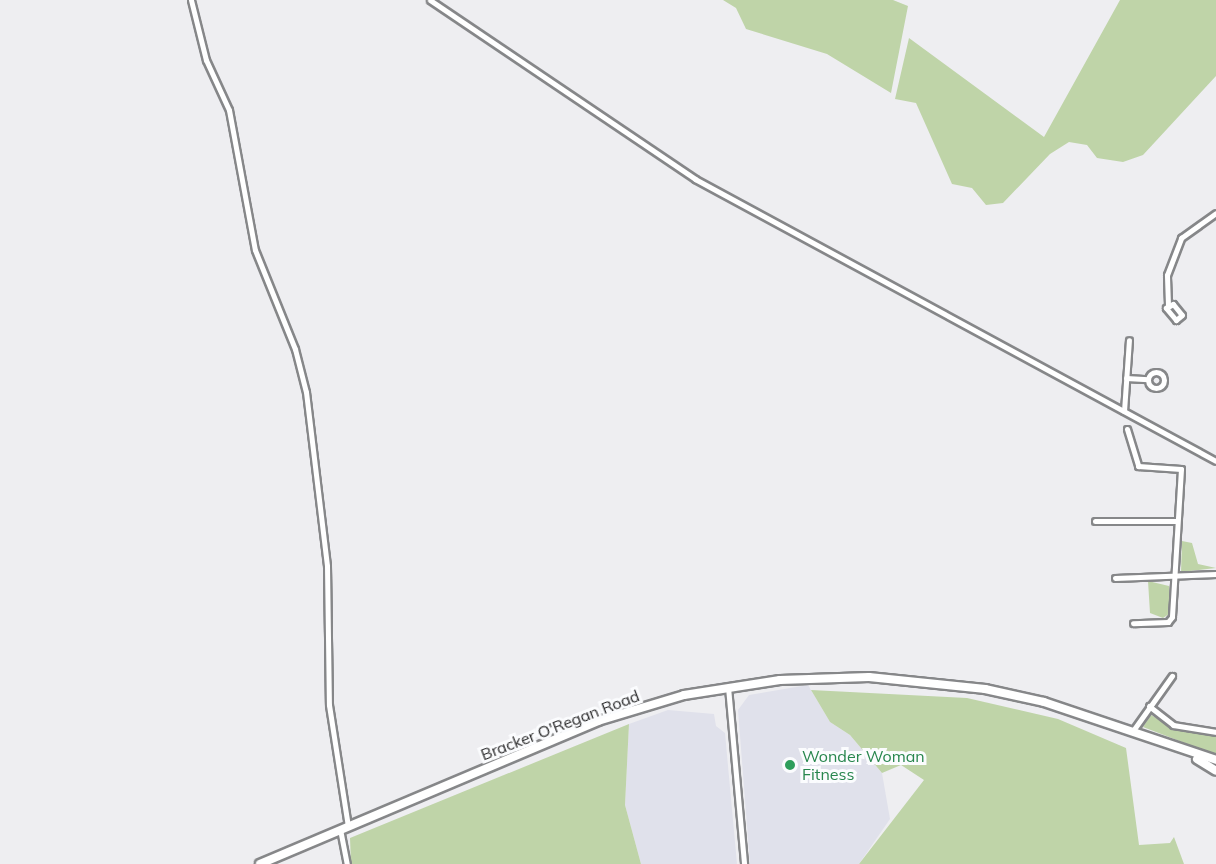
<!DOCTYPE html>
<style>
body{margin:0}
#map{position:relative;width:1216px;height:864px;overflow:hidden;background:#eeeef1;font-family:Mulish,sans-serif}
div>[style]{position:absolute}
.built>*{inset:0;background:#e0e1eb}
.green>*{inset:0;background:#bfd4a8}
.roads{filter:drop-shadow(2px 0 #868789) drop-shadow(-2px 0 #868789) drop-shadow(0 2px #868789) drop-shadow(0 -2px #868789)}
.street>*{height:5px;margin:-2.5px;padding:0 2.5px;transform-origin:2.5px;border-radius:2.5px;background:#fff}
.street>.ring{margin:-2.5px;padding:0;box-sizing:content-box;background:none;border:5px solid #fff;border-radius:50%}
.secondary>*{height:8px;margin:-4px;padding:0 4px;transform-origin:4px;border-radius:4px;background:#fff}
.dots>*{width:16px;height:16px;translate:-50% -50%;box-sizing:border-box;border:3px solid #fbfcfe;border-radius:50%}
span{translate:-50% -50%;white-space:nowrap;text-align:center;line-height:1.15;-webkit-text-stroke:6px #fbfcfe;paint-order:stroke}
.street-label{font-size:16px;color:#2a2a2b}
.leisure-label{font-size:16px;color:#27864d}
.left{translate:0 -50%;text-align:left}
</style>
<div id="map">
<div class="built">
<i style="clip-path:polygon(808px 685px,830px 722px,850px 735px,882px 773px,890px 819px,859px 864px,750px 864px,738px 710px,749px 695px)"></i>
<i style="clip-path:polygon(668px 710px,714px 714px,716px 726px,725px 733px,737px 864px,641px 864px,625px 805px,629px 724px)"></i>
</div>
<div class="green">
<i style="clip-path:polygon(723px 0,893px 0,908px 6px,891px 93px,827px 54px,746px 29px,736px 8px)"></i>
<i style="clip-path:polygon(1120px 0,1216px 0,1216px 76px,1143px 155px,1123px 162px,1097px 158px,1087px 145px,1069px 142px,1050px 154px,1003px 203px,986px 205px,972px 188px,952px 184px,916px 103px,895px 99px,909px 38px,1044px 137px)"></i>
<i style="clip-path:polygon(1182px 541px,1192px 543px,1198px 564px,1216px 568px,1181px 572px)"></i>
<i style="clip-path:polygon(1148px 581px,1169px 586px,1169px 614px,1163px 618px,1150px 613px)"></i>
<i style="clip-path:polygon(811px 690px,967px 698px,1058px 719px,1126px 748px,1139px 845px,1170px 843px,1174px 837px,1184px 864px,859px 864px,924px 780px,901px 765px,882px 773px,850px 735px,830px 722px)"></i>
<i style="clip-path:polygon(1151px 715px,1178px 730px,1216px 735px,1216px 755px,1143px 727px)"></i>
<i style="clip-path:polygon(629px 724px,625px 805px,641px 864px,351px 864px,350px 838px)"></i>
</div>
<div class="roads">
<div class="street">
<i style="left:191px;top:0;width:62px;rotate:76deg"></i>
<i style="left:206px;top:60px;width:55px;rotate:65.3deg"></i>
<i style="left:229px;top:110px;width:142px;rotate:79.5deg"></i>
<i style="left:255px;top:250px;width:107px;rotate:68deg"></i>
<i style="left:295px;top:349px;width:44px;rotate:75.7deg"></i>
<i style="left:306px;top:392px;width:175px;rotate:83.1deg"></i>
<i style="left:327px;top:566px;width:139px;rotate:89.2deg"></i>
<i style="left:329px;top:705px;width:122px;rotate:81.1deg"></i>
<i style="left:430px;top:0;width:320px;rotate:34deg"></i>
<i style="left:695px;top:179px;width:592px;rotate:28.43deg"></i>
<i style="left:1173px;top:304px;width:14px;rotate:51deg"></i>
<i style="left:1182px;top:315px;width:8px;rotate:140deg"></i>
<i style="left:1176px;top:320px;width:16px;rotate:-130deg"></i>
<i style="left:1166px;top:308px;width:8px;rotate:-30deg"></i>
<i style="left:1168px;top:305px;width:30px;rotate:-92deg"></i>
<i style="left:1167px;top:275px;width:40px;rotate:-69deg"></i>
<i style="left:1181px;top:238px;width:43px;rotate:-35.5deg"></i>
<i class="ring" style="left:1148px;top:372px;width:11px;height:11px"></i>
<i style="left:1126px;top:378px;width:22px;rotate:3deg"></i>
<i style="left:1124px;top:411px;width:71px;rotate:-86deg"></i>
<i style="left:1127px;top:429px;width:39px;rotate:73deg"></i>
<i style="left:1138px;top:466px;width:43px;rotate:4deg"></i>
<i style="left:1181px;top:469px;width:148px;rotate:93.5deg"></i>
<i style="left:1172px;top:617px;width:6px;rotate:129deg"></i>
<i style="left:1168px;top:622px;width:35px;rotate:178deg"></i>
<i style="left:1095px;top:521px;width:82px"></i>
<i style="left:1115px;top:578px;width:101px;rotate:-2.3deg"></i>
<i style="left:728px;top:687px;width:178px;rotate:84.8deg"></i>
<i style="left:1149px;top:706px;width:31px;rotate:38deg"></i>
<i style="left:1173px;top:725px;width:44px;rotate:9.2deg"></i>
<i style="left:1132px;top:732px;width:69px;rotate:-54.5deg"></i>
<i style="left:340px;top:829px;width:36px;rotate:79deg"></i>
</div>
<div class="secondary">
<i style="left:1197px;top:759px;width:22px;rotate:32deg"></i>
<i style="left:260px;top:864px;width:367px;rotate:-22.9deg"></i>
<i style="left:598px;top:721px;width:90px;rotate:-16.8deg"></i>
<i style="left:684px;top:695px;width:97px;rotate:-8.9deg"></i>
<i style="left:780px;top:680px;width:89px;rotate:-1.9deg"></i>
<i style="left:869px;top:677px;width:117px;rotate:5.9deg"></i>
<i style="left:985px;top:689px;width:60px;rotate:12.4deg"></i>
<i style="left:1044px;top:702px;width:182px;rotate:18.6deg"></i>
</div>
</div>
<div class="dots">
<i style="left:790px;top:765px;background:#2e9e5b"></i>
</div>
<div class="street-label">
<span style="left:560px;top:725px;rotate:-21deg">Bracker O'Regan Road</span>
</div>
<div class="leisure-label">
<span class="left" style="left:802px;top:765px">Wonder Woman<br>Fitness</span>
</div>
</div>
